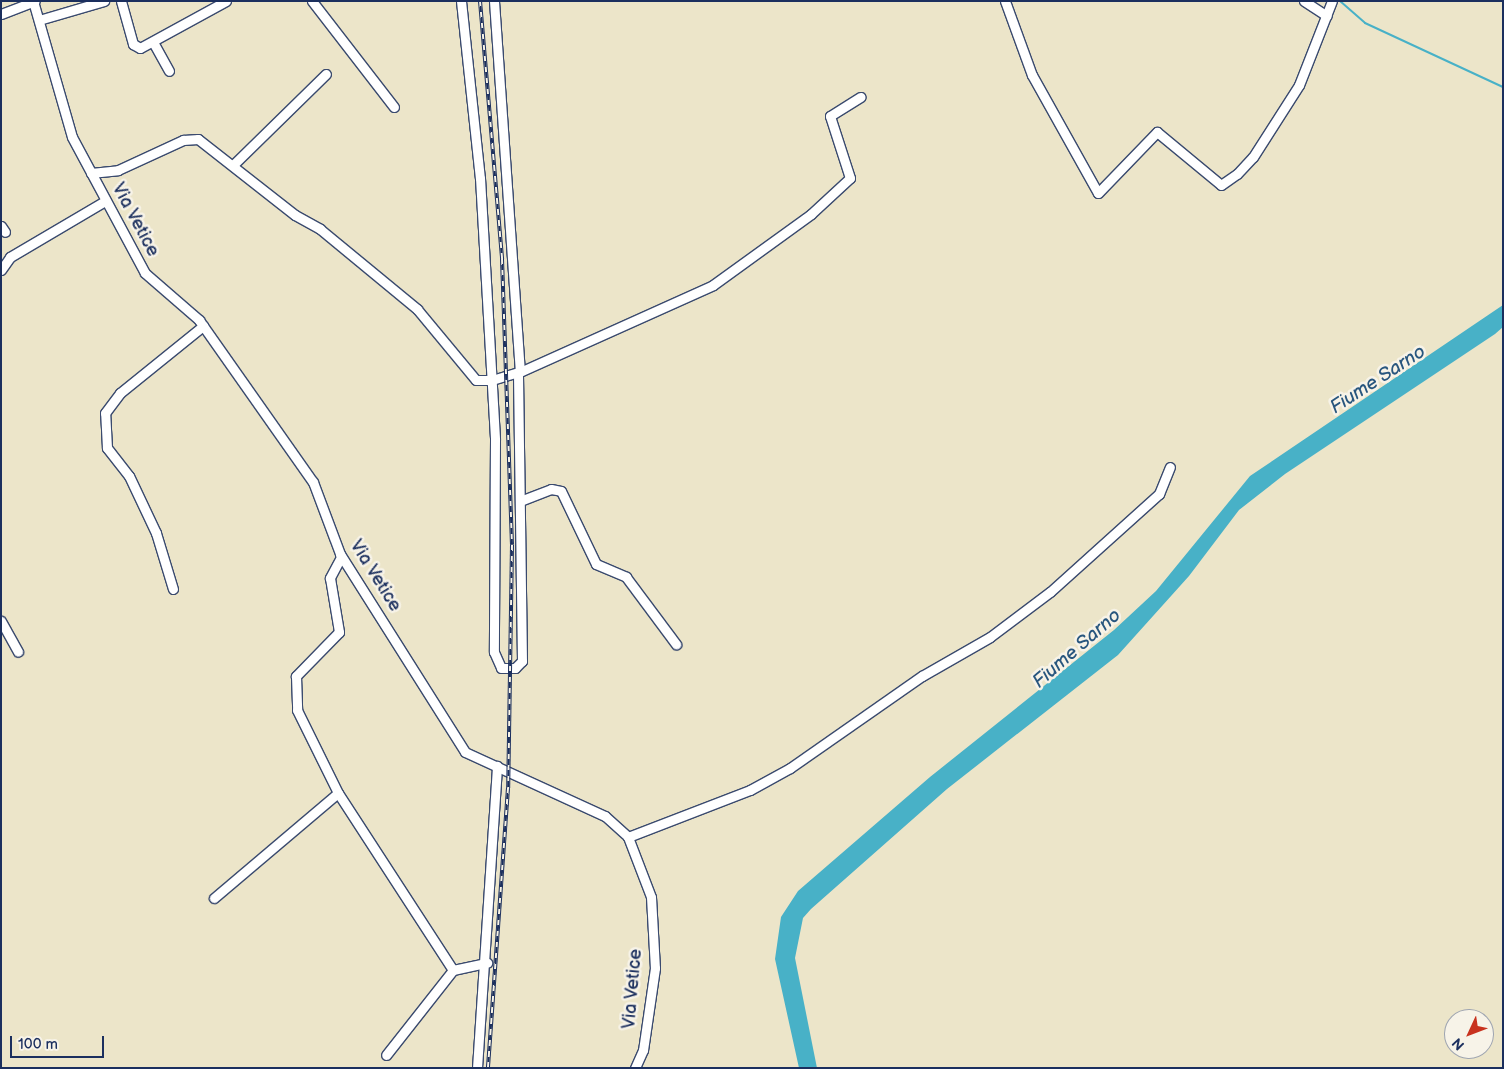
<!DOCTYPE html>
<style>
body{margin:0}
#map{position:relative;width:1504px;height:1069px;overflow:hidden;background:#ece5c9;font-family:"Balsamiq Sans",sans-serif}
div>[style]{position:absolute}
.water>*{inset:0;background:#48b1c7}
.stream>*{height:2px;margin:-1px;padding:0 1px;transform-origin:1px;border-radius:1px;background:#48b1c7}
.roads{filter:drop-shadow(1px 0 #3a4a6e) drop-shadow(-1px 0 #3a4a6e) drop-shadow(0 1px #3a4a6e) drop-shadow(0 -1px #3a4a6e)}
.minor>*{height:9px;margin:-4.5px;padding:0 4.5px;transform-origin:4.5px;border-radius:4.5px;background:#fff}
.rail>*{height:4px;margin-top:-2px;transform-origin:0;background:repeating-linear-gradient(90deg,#f7f3e8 0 5.5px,#1b2f5e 0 11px);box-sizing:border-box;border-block:1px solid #1b2f5e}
span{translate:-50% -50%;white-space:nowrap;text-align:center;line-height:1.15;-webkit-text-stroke:5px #f7f3e8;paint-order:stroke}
.street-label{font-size:18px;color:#1b2f5e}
.water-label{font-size:19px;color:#28567e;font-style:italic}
.frame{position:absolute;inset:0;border:2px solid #1b2f5e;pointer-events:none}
.north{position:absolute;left:1444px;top:1009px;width:50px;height:50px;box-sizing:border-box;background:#f7f3e8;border:1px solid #9fa5b1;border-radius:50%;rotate:227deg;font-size:14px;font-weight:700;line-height:20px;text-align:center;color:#1b2f5e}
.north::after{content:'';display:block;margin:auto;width:18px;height:22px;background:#c8321e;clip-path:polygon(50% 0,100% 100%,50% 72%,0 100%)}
.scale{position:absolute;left:10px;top:1036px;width:94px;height:22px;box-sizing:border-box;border:2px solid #1b2f5e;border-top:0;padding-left:6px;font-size:15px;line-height:18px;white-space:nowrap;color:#1b2f5e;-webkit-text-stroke:4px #f7f3e8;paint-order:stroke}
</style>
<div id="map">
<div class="water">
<i style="clip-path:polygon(1503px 305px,1503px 327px,1495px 334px,1285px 474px,1239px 510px,1189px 576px,1118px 655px,947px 789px,811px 909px,803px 918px,795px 958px,817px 1068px,799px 1068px,775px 959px,781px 917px,798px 891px,930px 777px,1114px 630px,1156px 591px,1250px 476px)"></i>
</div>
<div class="stream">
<i style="left:1340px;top:1px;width:33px;rotate:41deg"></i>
<i style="left:1365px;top:23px;width:152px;rotate:24.9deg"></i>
</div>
<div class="roads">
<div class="minor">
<i style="left:33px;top:1px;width:141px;rotate:74deg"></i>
<i style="left:72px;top:137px;width:154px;rotate:61.8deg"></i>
<i style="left:145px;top:273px;width:72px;rotate:41deg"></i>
<i style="left:199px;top:320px;width:198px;rotate:54.9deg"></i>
<i style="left:313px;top:482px;width:77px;rotate:69.4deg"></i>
<i style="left:340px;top:554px;width:234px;rotate:57.7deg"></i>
<i style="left:465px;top:752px;width:154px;rotate:24.6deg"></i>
<i style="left:605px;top:816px;width:31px;rotate:42deg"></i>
<i style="left:628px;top:837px;width:64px;rotate:69deg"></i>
<i style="left:651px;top:897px;width:71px;rotate:86.8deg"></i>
<i style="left:655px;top:968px;width:83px;rotate:98.3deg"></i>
<i style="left:643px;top:1050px;width:20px;rotate:114deg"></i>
<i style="left:121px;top:1px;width:45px;rotate:74.4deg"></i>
<i style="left:133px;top:44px;width:8px;rotate:30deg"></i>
<i style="left:140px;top:48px;width:98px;rotate:-28.7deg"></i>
<i style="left:312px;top:1px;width:134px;rotate:52.3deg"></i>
<i style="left:461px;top:1px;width:178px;rotate:83.9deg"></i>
<i style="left:480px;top:178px;width:262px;rotate:86.7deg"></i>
<i style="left:495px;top:440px;width:212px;rotate:90.3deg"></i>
<i style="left:494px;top:652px;width:17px;rotate:66deg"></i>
<i style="left:501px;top:668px;width:14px"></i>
<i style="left:515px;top:668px;width:10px;rotate:-45deg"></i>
<i style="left:522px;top:661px;width:289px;rotate:-90.8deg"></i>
<i style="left:494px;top:1px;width:371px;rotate:86deg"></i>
<i style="left:1005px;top:1px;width:79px;rotate:70deg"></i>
<i style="left:1032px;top:75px;width:135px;rotate:60.8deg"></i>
<i style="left:1098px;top:193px;width:85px;rotate:-46deg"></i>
<i style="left:1157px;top:132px;width:83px;rotate:39.6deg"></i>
<i style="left:1221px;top:185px;width:19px;rotate:-35deg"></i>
<i style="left:1237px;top:174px;width:23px;rotate:-47deg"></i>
<i style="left:1253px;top:157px;width:85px;rotate:-57.4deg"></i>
<i style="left:1299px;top:85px;width:90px;rotate:-68.6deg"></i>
<i style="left:1304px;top:1px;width:27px;rotate:33deg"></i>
<i style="left:1px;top:14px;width:36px;rotate:-21deg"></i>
<i style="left:39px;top:20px;width:68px;rotate:-16.3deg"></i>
<i style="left:153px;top:42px;width:33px;rotate:61deg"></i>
<i style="left:233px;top:165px;width:130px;rotate:-44.4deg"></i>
<i style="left:91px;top:173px;width:27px;rotate:-6deg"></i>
<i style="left:118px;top:170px;width:72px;rotate:-24.8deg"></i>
<i style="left:183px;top:140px;width:15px;rotate:-4deg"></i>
<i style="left:198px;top:139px;width:123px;rotate:38.1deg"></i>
<i style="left:295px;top:215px;width:29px;rotate:29deg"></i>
<i style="left:320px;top:229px;width:126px;rotate:39.5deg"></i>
<i style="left:417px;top:309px;width:92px;rotate:50.3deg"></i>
<i style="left:476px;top:380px;width:16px"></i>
<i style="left:492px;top:380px;width:31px;rotate:-17deg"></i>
<i style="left:522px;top:371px;width:209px;rotate:-24.2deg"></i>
<i style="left:713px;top:285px;width:121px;rotate:-35.9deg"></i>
<i style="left:811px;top:214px;width:53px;rotate:-42.7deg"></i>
<i style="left:850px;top:178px;width:65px;rotate:-107.9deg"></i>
<i style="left:830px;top:116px;width:36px;rotate:-32deg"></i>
<i style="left:1px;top:226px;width:7px;rotate:56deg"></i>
<i style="left:1px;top:270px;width:16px;rotate:-55deg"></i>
<i style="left:10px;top:257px;width:110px;rotate:-30.5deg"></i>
<i style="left:520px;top:501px;width:33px;rotate:-21deg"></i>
<i style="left:551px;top:489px;width:10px;rotate:11deg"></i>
<i style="left:561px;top:491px;width:81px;rotate:64.4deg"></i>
<i style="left:596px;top:564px;width:33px;rotate:23deg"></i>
<i style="left:626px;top:577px;width:84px;rotate:53.3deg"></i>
<i style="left:341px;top:557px;width:24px;rotate:118deg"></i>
<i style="left:330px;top:578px;width:55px;rotate:80.5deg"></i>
<i style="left:339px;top:632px;width:62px;rotate:134.3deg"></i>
<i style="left:296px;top:676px;width:34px;rotate:88deg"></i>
<i style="left:297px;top:710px;width:93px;rotate:63.7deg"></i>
<i style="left:338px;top:793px;width:211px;rotate:57deg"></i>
<i style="left:453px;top:970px;width:108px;rotate:128.2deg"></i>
<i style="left:173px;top:589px;width:59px;rotate:-106.9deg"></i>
<i style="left:156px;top:533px;width:63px;rotate:-115.3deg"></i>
<i style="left:129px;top:476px;width:36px;rotate:-128deg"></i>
<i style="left:107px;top:448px;width:35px;rotate:-93deg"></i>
<i style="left:105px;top:413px;width:25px;rotate:-53deg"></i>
<i style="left:120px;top:393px;width:107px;rotate:-38.9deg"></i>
<i style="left:1px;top:621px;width:35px;rotate:61deg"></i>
<i style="left:628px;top:837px;width:131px;rotate:-21.1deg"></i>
<i style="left:750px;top:790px;width:46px;rotate:-28.8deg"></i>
<i style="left:790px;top:768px;width:161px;rotate:-34.9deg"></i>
<i style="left:922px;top:676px;width:78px;rotate:-29.8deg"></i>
<i style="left:990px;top:637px;width:75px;rotate:-36.9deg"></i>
<i style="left:1050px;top:592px;width:147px;rotate:-42deg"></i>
<i style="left:1159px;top:494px;width:29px;rotate:-68deg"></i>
<i style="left:214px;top:898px;width:162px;rotate:-40.3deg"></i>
<i style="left:453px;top:970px;width:35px;rotate:-12deg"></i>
<i style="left:477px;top:1068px;width:303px;rotate:-86.2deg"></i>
</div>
</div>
<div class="rail">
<i style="left:480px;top:1px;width:259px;rotate:85.1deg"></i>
<i style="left:502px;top:259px;width:286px;rotate:88deg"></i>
<i style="left:512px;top:545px;width:243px;rotate:90.9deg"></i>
<i style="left:508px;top:788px;width:281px;rotate:94.1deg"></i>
</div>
<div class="street-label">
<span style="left:135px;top:220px;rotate:62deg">Via Vetice</span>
<span style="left:375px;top:576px;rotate:58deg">Via Vetice</span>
<span style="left:633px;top:989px;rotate:-85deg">Via Vetice</span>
</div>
<div class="water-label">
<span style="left:1378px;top:380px;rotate:-33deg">Fiume Sarno</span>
<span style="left:1077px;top:649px;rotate:-41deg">Fiume Sarno</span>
</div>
<div class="frame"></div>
<div class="north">N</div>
<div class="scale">100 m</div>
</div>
